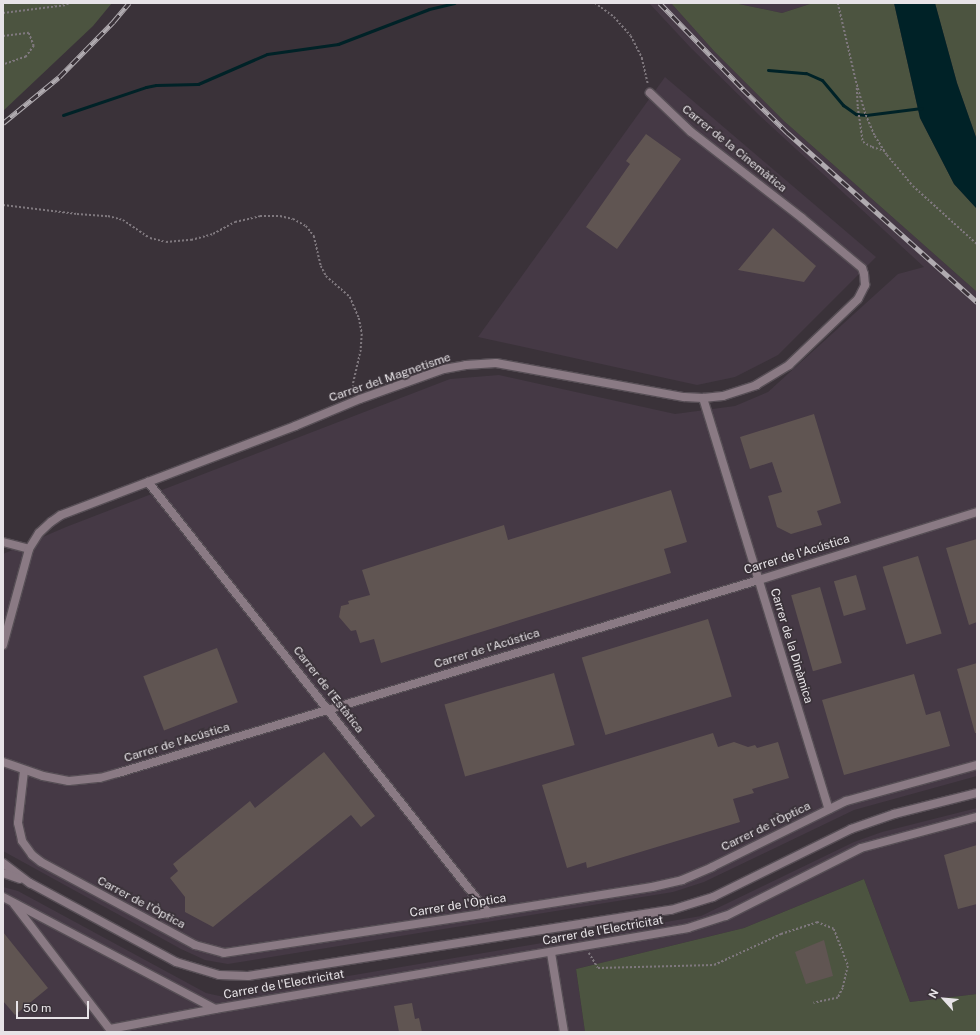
<!DOCTYPE html>
<meta charset="utf-8">
<style>
body{margin:0}
#map{position:relative;width:980px;height:1035px;overflow:hidden;background:#3a3239;font-family:"Public Sans",sans-serif}
div>[style]{position:absolute}
.built>*{inset:0;background:#453945}
.green>*{inset:0;background:#4c5440}
.water>*{inset:0;background:#002227}
.stream>*{height:3px;margin:-1.5px;padding:0 1.5px;transform-origin:1.5px;border-radius:1.5px;background:#002227}
.building>*{inset:0;background:#605552;transform-origin:0 0}
.path>*{height:1.5px;margin-top:-0.75px;transform-origin:0;background:repeating-linear-gradient(90deg,#7f787e 0 2px,transparent 0 4px)}
.roads{filter:drop-shadow(1px 0 #564e55) drop-shadow(-1px 0 #564e55) drop-shadow(0 1px #564e55) drop-shadow(0 -1px #564e55)}
.minor>*{height:8px;margin:-4px;padding:0 4px;transform-origin:4px;border-radius:4px;background:#8a7a84}
.tertiary>*{height:8px;margin:-4px;padding:0 4px;transform-origin:4px;border-radius:4px;background:#8a7a84}
.rail>*{height:4.5px;margin-top:-2.25px;transform-origin:0;background:repeating-linear-gradient(90deg,#3a3239 0 9px,#b0abb0 0 18px);box-sizing:border-box;border-block:1px solid #b0abb0}
span{translate:-50% -50%;white-space:nowrap;text-align:center;line-height:1.15;-webkit-text-stroke:3.5px #3a3239;paint-order:stroke}
.street-label{font-size:12px;color:#e7e3e7}
.frame{position:absolute;inset:0;border:4px solid #e7e3e7;pointer-events:none}
.north{position:absolute;left:924px;top:979px;width:40px;height:40px;-webkit-text-stroke:3px #3a3239;paint-order:stroke;rotate:297deg;font-size:11px;font-weight:700;line-height:16px;text-align:center;color:#e7e3e7}
.north::after{content:'';display:block;margin:auto;width:14px;height:18px;background:#e7e3e7;clip-path:polygon(50% 0,100% 100%,50% 72%,0 100%)}
.scale{position:absolute;left:16px;top:1001px;width:73px;height:18px;box-sizing:border-box;border:2px solid #e7e3e7;border-top:0;padding-left:5px;font-size:12px;line-height:14px;white-space:nowrap;color:#e7e3e7;-webkit-text-stroke:3px #3a3239;paint-order:stroke}
</style>
<div id="map">
<div class="built">
<i style="clip-path:polygon(649px 3px,671px 3px,714px 51px,784px 121px,977px 292px,977px 776px,854px 810px,704px 882px,673px 892px,228px 964px,205px 960px,181px 949px,3px 851px,3px 554px,66px 527px,450px 379px,499px 375px,675px 414px,735px 406px,768px 392px,898px 274px,924px 267px,759px 115px,690px 47px)"></i>
<i style="clip-path:polygon(734px 3px,813px 3px,782px 13px)"></i>
<i style="clip-path:polygon(665px 77px,876px 257px,778px 355px,735px 377px,697px 385px,478px 337px)"></i>
<i style="clip-path:polygon(977px 808px,977px 994px,910px 1002px,864px 879px,744px 928px,576px 969px,585px 1032px,3px 1032px,3px 887px,18px 891px,206px 993px,224px 997px,701px 916px,854px 842px,882px 832px)"></i>
</div>
<div class="green">
<i style="clip-path:polygon(3px 3px,112px 3px,93px 26px,3px 111px)"></i>
<i style="clip-path:polygon(671px 3px,734px 3px,782px 13px,813px 3px,894px 3px,920px 118px,954px 184px,977px 209px,977px 292px,784px 121px,714px 51px)"></i>
<i style="clip-path:polygon(935px 3px,977px 3px,977px 140px,957px 83px)"></i>
<i style="clip-path:polygon(864px 879px,910px 1002px,977px 994px,977px 1032px,585px 1032px,576px 969px,744px 928px)"></i>
</div>
<div class="water">
<i style="clip-path:polygon(894px 3px,935px 3px,957px 83px,977px 140px,977px 209px,954px 184px,920px 118px)"></i>
</div>
<div class="stream">
<i style="left:768px;top:70px;width:38px;rotate:5deg"></i>
<i style="left:806px;top:73px;width:17px;rotate:24deg"></i>
<i style="left:822px;top:80px;width:33px;rotate:50deg"></i>
<i style="left:843px;top:105px;width:16px;rotate:35deg"></i>
<i style="left:856px;top:114px;width:10px;rotate:6deg"></i>
<i style="left:866px;top:115px;width:56px;rotate:-7.1deg"></i>
<i style="left:63px;top:115px;width:88px;rotate:-18.6deg"></i>
<i style="left:146px;top:87px;width:10px;rotate:-11deg"></i>
<i style="left:156px;top:85px;width:42px;rotate:-1.4deg"></i>
<i style="left:198px;top:84px;width:75px;rotate:-23.5deg"></i>
<i style="left:267px;top:54px;width:72px;rotate:-8deg"></i>
<i style="left:338px;top:44px;width:97px;rotate:-21deg"></i>
<i style="left:429px;top:9px;width:26px;rotate:-13deg"></i>
</div>
<div class="building">
<i style="clip-path:polygon(646px 134px,681px 159px,617px 249px,586px 227px,630px 164px,626px 161px)"></i>
<i style="clip-path:polygon(773px 228px,816px 266px,804px 282px,738px 270px)"></i>
<i style="clip-path:polygon(814px 414px,841px 503px,817px 511px,822px 525px,791px 534px,777px 527px,768px 496px,782px 492px,772px 462px,750px 469px,740px 437px)"></i>
<i style="clip-path:polygon(671px 490px,687px 542px,664px 549px,671px 573px,381px 663px,374px 639px,360px 643px,356px 630px,351px 631px,339px 617px,341px 606px,349px 604px,348px 601px,370px 595px,362px 570px,504px 525px,508px 540px)"></i>
<i style="clip-path:polygon(977px 539px,977px 622px,969px 625px,946px 548px)"></i>
<i style="left:918px;top:556px;width:81px;height:37px;rotate:73deg"></i>
<i style="left:856px;top:575px;width:36px;height:23px;rotate:74deg"></i>
<i style="left:820px;top:587px;width:79px;height:30px;rotate:74deg"></i>
<i style="left:708px;top:619px;width:81px;height:132px;rotate:73deg"></i>
<i style="left:217px;top:648px;width:58px;height:79px;rotate:69deg"></i>
<i style="clip-path:polygon(977px 663px,977px 733px,975px 733px,957px 669px)"></i>
<i style="left:554px;top:673px;width:75px;height:114px;rotate:74deg"></i>
<i style="clip-path:polygon(914px 674px,926px 715px,940px 711px,950px 746px,844px 775px,822px 700px)"></i>
<i style="clip-path:polygon(713px 733px,718px 747px,734px 742px,748px 747px,755px 745px,757px 748px,778px 742px,789px 778px,752px 789px,754px 793px,733px 799px,740px 822px,587px 868px,586px 862px,567px 868px,542px 785px)"></i>
<i style="clip-path:polygon(324px 752px,375px 816px,361px 827px,351px 815px,213px 927px,185px 912px,185px 897px,170px 878px,178px 871px,173px 864px,250px 801px,255px 808px)"></i>
<i style="clip-path:polygon(977px 845px,977px 904px,958px 909px,944px 855px)"></i>
<i style="clip-path:polygon(3px 932px,48px 988px,15px 1015px,3px 1001px)"></i>
<i style="clip-path:polygon(824px 940px,833px 976px,806px 984px,795px 952px)"></i>
<i style="clip-path:polygon(412px 1003px,415px 1019px,419px 1018px,422px 1032px,399px 1032px,394px 1006px)"></i>
</div>
<div class="path">
<i style="left:595px;top:3px;width:24px;rotate:36deg"></i>
<i style="left:614px;top:17px;width:25px;rotate:48deg"></i>
<i style="left:631px;top:36px;width:25px;rotate:63deg"></i>
<i style="left:642px;top:58px;width:27px;rotate:77deg"></i>
<i style="left:838px;top:3px;width:80px;rotate:77deg"></i>
<i style="left:856px;top:81px;width:35px;rotate:74deg"></i>
<i style="left:866px;top:115px;width:23px;rotate:67deg"></i>
<i style="left:875px;top:136px;width:22px;rotate:58deg"></i>
<i style="left:887px;top:155px;width:40px;rotate:50deg"></i>
<i style="left:913px;top:186px;width:86px;rotate:42.2deg"></i>
<i style="left:3px;top:13px;width:64px;rotate:-7.1deg"></i>
<i style="left:67px;top:5px;width:2px;rotate:-63deg"></i>
<i style="left:3px;top:36px;width:26px;rotate:-7deg"></i>
<i style="left:29px;top:33px;width:14px;rotate:69deg"></i>
<i style="left:34px;top:46px;width:14px;rotate:126deg"></i>
<i style="left:26px;top:57px;width:24px;rotate:161deg"></i>
<i style="left:857px;top:88px;width:19px;rotate:87deg"></i>
<i style="left:858px;top:107px;width:35px;rotate:82deg"></i>
<i style="left:863px;top:142px;width:10px;rotate:29deg"></i>
<i style="left:872px;top:147px;width:14px;rotate:17deg"></i>
<i style="left:3px;top:205px;width:75px;rotate:6.9deg"></i>
<i style="left:77px;top:214px;width:31px;rotate:4deg"></i>
<i style="left:108px;top:216px;width:16px;rotate:15deg"></i>
<i style="left:123px;top:220px;width:32px;rotate:34deg"></i>
<i style="left:150px;top:238px;width:16px;rotate:14deg"></i>
<i style="left:166px;top:242px;width:25px;rotate:-5deg"></i>
<i style="left:191px;top:240px;width:23px;rotate:-15deg"></i>
<i style="left:213px;top:234px;width:25px;rotate:-29deg"></i>
<i style="left:235px;top:222px;width:26px;rotate:-13deg"></i>
<i style="left:260px;top:216px;width:20px"></i>
<i style="left:280px;top:216px;width:13px;rotate:13deg"></i>
<i style="left:293px;top:219px;width:15px;rotate:28deg"></i>
<i style="left:306px;top:226px;width:13px;rotate:51deg"></i>
<i style="left:314px;top:236px;width:31px;rotate:77deg"></i>
<i style="left:321px;top:266px;width:11px;rotate:63deg"></i>
<i style="left:326px;top:276px;width:32px;rotate:41deg"></i>
<i style="left:350px;top:297px;width:23px;rotate:67deg"></i>
<i style="left:359px;top:318px;width:16px;rotate:79deg"></i>
<i style="left:362px;top:334px;width:16px;rotate:94deg"></i>
<i style="left:361px;top:350px;width:36px;rotate:103deg"></i>
<i style="left:353px;top:385px;width:8px;rotate:67deg"></i>
<i style="left:589px;top:953px;width:17px;rotate:59deg"></i>
<i style="left:598px;top:968px;width:116px;rotate:-1.5deg"></i>
<i style="left:714px;top:965px;width:74px;rotate:-24.8deg"></i>
<i style="left:781px;top:934px;width:38px;rotate:-18deg"></i>
<i style="left:817px;top:922px;width:18px;rotate:22deg"></i>
<i style="left:834px;top:929px;width:40px;rotate:69deg"></i>
<i style="left:848px;top:966px;width:23px;rotate:103deg"></i>
<i style="left:843px;top:988px;width:11px;rotate:117deg"></i>
<i style="left:838px;top:998px;width:25px;rotate:168deg"></i>
</div>
<div class="roads">
<div class="minor">
<i style="left:703px;top:398px;width:430px;rotate:73deg"></i>
<i style="left:148px;top:482px;width:549px;rotate:51.73deg"></i>
<i style="left:3px;top:542px;width:27px;rotate:15deg"></i>
<i style="left:3px;top:645px;width:99px;rotate:-74.8deg"></i>
<i style="left:29px;top:549px;width:19px;rotate:-58deg"></i>
<i style="left:39px;top:533px;width:16px;rotate:-43deg"></i>
<i style="left:51px;top:522px;width:12px;rotate:-35deg"></i>
<i style="left:61px;top:515px;width:250px;rotate:-20.8deg"></i>
<i style="left:295px;top:426px;width:70px;rotate:-22.6deg"></i>
<i style="left:360px;top:399px;width:89px;rotate:-19.7deg"></i>
<i style="left:444px;top:369px;width:22px;rotate:-10deg"></i>
<i style="left:466px;top:365px;width:30px;rotate:-4deg"></i>
<i style="left:496px;top:363px;width:191px;rotate:10.3deg"></i>
<i style="left:684px;top:397px;width:19px;rotate:3deg"></i>
<i style="left:703px;top:398px;width:20px;rotate:-6deg"></i>
<i style="left:723px;top:396px;width:35px;rotate:-18deg"></i>
<i style="left:756px;top:385px;width:39px;rotate:-31deg"></i>
<i style="left:789px;top:365px;width:95px;rotate:-43.7deg"></i>
<i style="left:858px;top:299px;width:16px;rotate:-63deg"></i>
<i style="left:865px;top:285px;width:11px;rotate:-95deg"></i>
<i style="left:864px;top:274px;width:6px;rotate:-108deg"></i>
<i style="left:862px;top:268px;width:78px;rotate:-140.2deg"></i>
<i style="left:802px;top:218px;width:140px;rotate:-142.2deg"></i>
<i style="left:691px;top:132px;width:57px;rotate:-136.4deg"></i>
<i style="left:3px;top:762px;width:42px;rotate:19.3deg"></i>
<i style="left:43px;top:776px;width:26px;rotate:11deg"></i>
<i style="left:69px;top:781px;width:31px;rotate:-6deg"></i>
<i style="left:100px;top:778px;width:19px;rotate:-16deg"></i>
<i style="left:118px;top:773px;width:669px;rotate:-16.76deg"></i>
<i style="left:759px;top:580px;width:228px;rotate:-17.3deg"></i>
<i style="left:24px;top:771px;width:52px;rotate:96.6deg"></i>
<i style="left:18px;top:823px;width:18px;rotate:77deg"></i>
<i style="left:22px;top:841px;width:17px;rotate:54deg"></i>
<i style="left:32px;top:855px;width:11px;rotate:38deg"></i>
<i style="left:41px;top:862px;width:175px;rotate:28.3deg"></i>
<i style="left:195px;top:945px;width:30px;rotate:15deg"></i>
<i style="left:224px;top:953px;width:267px;rotate:-8.6deg"></i>
<i style="left:488px;top:913px;width:166px;rotate:-9deg"></i>
<i style="left:652px;top:887px;width:31px;rotate:-13deg"></i>
<i style="left:682px;top:880px;width:33px;rotate:-23deg"></i>
<i style="left:712px;top:867px;width:149px;rotate:-26.2deg"></i>
<i style="left:846px;top:801px;width:136px;rotate:-15.4deg"></i>
<i style="left:3px;top:897px;width:240px;rotate:27.8deg"></i>
<i style="left:14px;top:904px;width:161px;rotate:52.6deg"></i>
<i style="left:551px;top:953px;width:80px;rotate:80.7deg"></i>
<i style="left:110px;top:1029px;width:107px;rotate:-10.8deg"></i>
<i style="left:215px;top:1009px;width:480px;rotate:-9.7deg"></i>
<i style="left:688px;top:928px;width:40px;rotate:-18deg"></i>
<i style="left:726px;top:916px;width:151px;rotate:-26.7deg"></i>
<i style="left:861px;top:848px;width:120px;rotate:-15deg"></i>
</div>
<div class="tertiary">
<i style="left:3px;top:863px;width:34px;rotate:37deg"></i>
<i style="left:30px;top:883px;width:166px;rotate:28.4deg"></i>
<i style="left:176px;top:962px;width:45px;rotate:16.8deg"></i>
<i style="left:219px;top:975px;width:29px;rotate:2deg"></i>
<i style="left:248px;top:976px;width:428px;rotate:-8.9deg"></i>
<i style="left:671px;top:910px;width:44px;rotate:-17.2deg"></i>
<i style="left:713px;top:897px;width:154px;rotate:-26.2deg"></i>
<i style="left:851px;top:829px;width:46px;rotate:-19.2deg"></i>
<i style="left:894px;top:814px;width:86px;rotate:-14.2deg"></i>
<i style="left:3px;top:873px;width:18px;rotate:19deg"></i>
</div>
</div>
<div class="rail">
<i style="left:660px;top:3px;width:120px;rotate:46deg"></i>
<i style="left:743px;top:89px;width:63px;rotate:44.4deg"></i>
<i style="left:788px;top:133px;width:254px;rotate:41.8deg"></i>
<i style="left:3px;top:123px;width:72px;rotate:-39.4deg"></i>
<i style="left:59px;top:77px;width:77px;rotate:-45.5deg"></i>
<i style="left:113px;top:22px;width:25px;rotate:-50deg"></i>
</div>
<div class="street-label">
<span style="left:734px;top:149px;rotate:39deg">Carrer de la Cinemàtica</span>
<span style="left:390px;top:378px;rotate:-19deg">Carrer del Magnetisme</span>
<span style="left:797px;top:555px;rotate:-17deg">Carrer de l'Acústica</span>
<span style="left:791px;top:646px;rotate:73deg">Carrer de la Dinàmica</span>
<span style="left:487px;top:649px;rotate:-17deg">Carrer de l'Acústica</span>
<span style="left:328px;top:690px;rotate:52deg">Carrer de l'Estàtica</span>
<span style="left:177px;top:743px;rotate:-17deg">Carrer de l'Acústica</span>
<span style="left:766px;top:827px;rotate:-26deg">Carrer de l'Òptica</span>
<span style="left:141px;top:903px;rotate:28deg">Carrer de l'Òptica</span>
<span style="left:458px;top:906px;rotate:-9deg">Carrer de l'Òptica</span>
<span style="left:603px;top:931px;rotate:-10deg">Carrer de l'Electricitat</span>
<span style="left:284px;top:985px;rotate:-10deg">Carrer de l'Electricitat</span>
</div>
<div class="frame"></div>
<div class="north">N</div>
<div class="scale">50 m</div>
</div>
